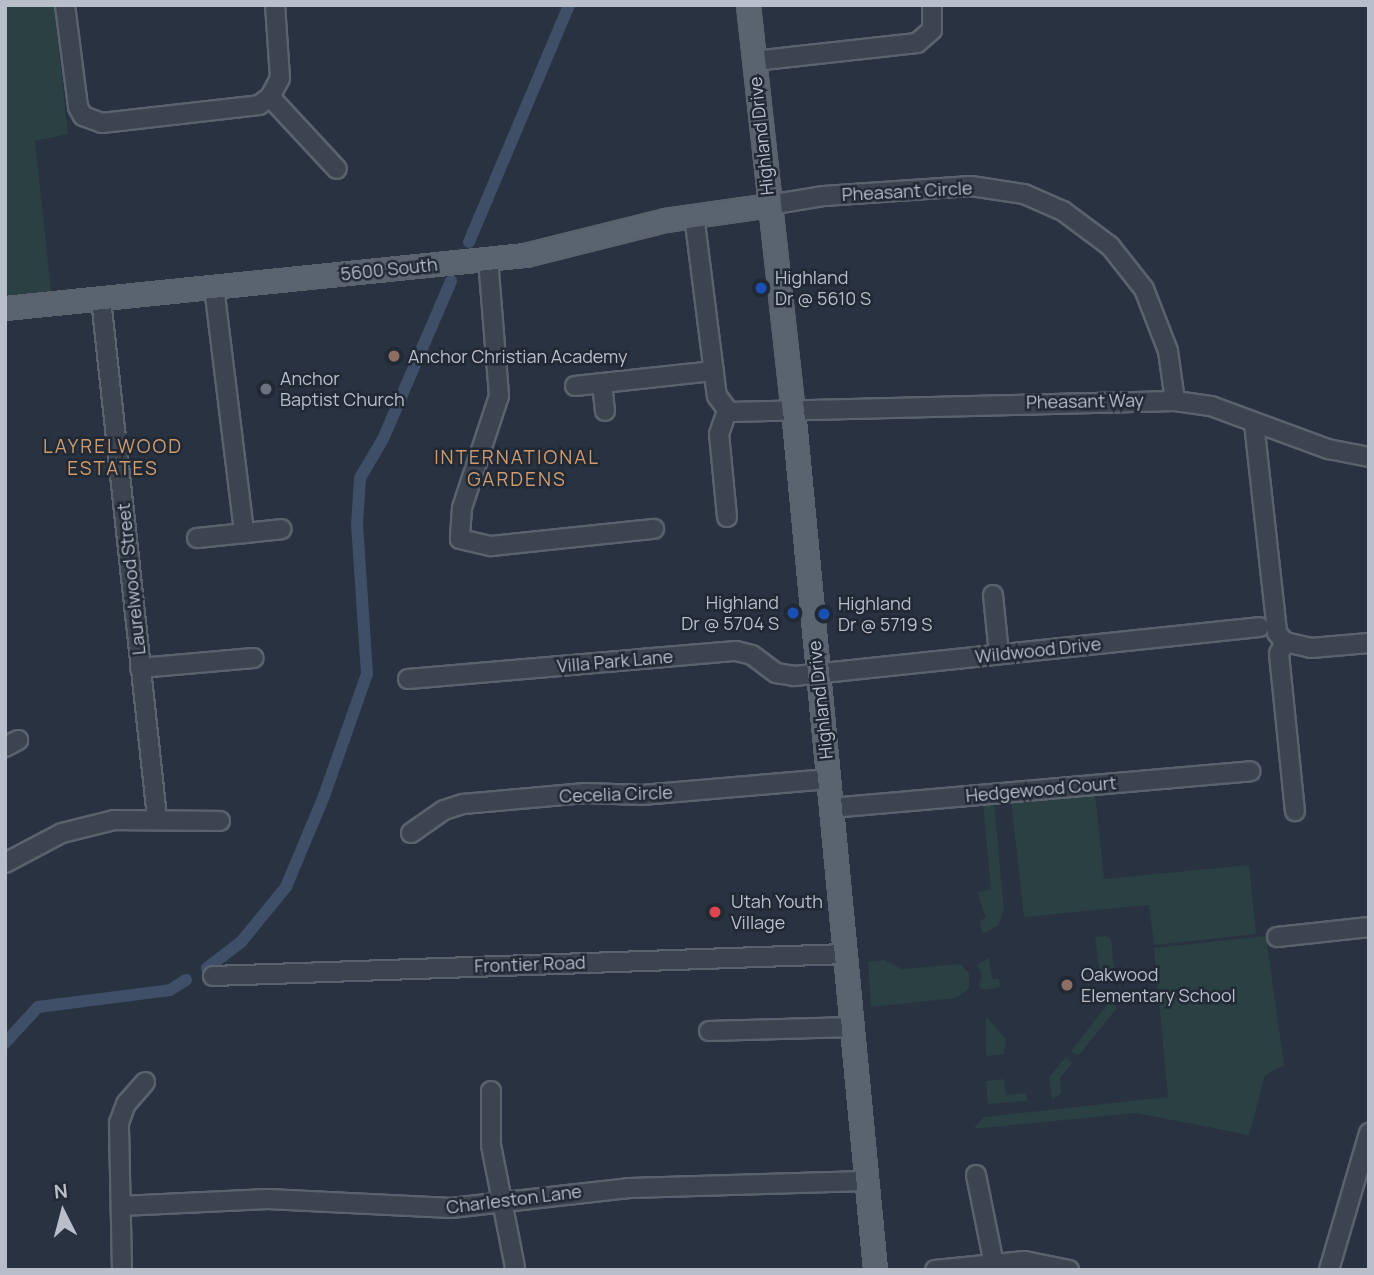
<!DOCTYPE html>
<style>
body{margin:0}
#map{position:relative;width:1374px;height:1275px;overflow:hidden;background:#283240;font-family:Manrope,sans-serif}
div>[style]{position:absolute}
.green>*{inset:0;background:#2b4042}
.canal>*{height:12px;margin:-6px;padding:0 6px;transform-origin:6px;border-radius:6px;background:#3f4f68}
.roads{filter:drop-shadow(2px 0 #5a626d) drop-shadow(-2px 0 #5a626d) drop-shadow(0 2px #5a626d) drop-shadow(0 -2px #5a626d)}
.minor>*{height:18px;margin:-9px;padding:0 9px;transform-origin:9px;border-radius:9px;background:#3c4450}
.major>*{height:21px;margin:-10.5px;padding:0 10.5px;transform-origin:10.5px;border-radius:10.5px;background:#5a6370}
.dots>*{width:19px;height:19px;translate:-50% -50%;box-sizing:border-box;border:4px solid #212935;border-radius:50%}
span{translate:-50% -50%;white-space:nowrap;text-align:center;line-height:1.15;-webkit-text-stroke:5px #212935;paint-order:stroke}
.street-label{font-size:18px;color:#b9bfca}
.poi-label{font-size:18px;color:#b9bfca}
.left{translate:0 -50%;text-align:left}
.right{translate:-100% -50%;text-align:right}
.neighbourhood-label{font-size:19px;color:#cf9b6f;letter-spacing:2px}
.frame{position:absolute;inset:0;border:7px solid #b9bfca;pointer-events:none}
.north{position:absolute;left:28px;top:1177px;width:70px;height:70px;-webkit-text-stroke:5px #212935;paint-order:stroke;rotate:354deg;font-size:19px;font-weight:700;line-height:28px;text-align:center;color:#b9bfca}
.north::after{content:'';display:block;margin:auto;width:24px;height:32px;background:#b9bfca;clip-path:polygon(50% 0,100% 100%,50% 72%,0 100%)}
</style>
<div id="map">
<div class="green">
<i style="clip-path:polygon(5px 5px,54px 5px,68px 134px,35px 141px,51px 291px,5px 296px)"></i>
<i style="clip-path:polygon(1095px 794px,1104px 879px,1249px 865px,1256px 934px,1154px 945px,1149px 905px,1024px 917px,1011px 801px)"></i>
<i style="clip-path:polygon(994px 803px,1004px 910px,998px 926px,982px 934px,980px 920px,986px 918px,977px 892px,991px 890px,983px 804px)"></i>
<i style="clip-path:polygon(1106px 936px,1111px 939px,1114px 969px,1111px 975px,1100px 976px,1095px 937px)"></i>
<i style="clip-path:polygon(1266px 936px,1284px 1065px,1265px 1075px,1249px 1135px,1136px 1113px,973px 1129px,984px 1117px,1168px 1097px,1154px 948px)"></i>
<i style="clip-path:polygon(989px 958px,992px 979px,999px 979px,1000px 987px,984px 990px,979px 987px,982px 975px,977px 965px)"></i>
<i style="clip-path:polygon(884px 960px,902px 969px,960px 964px,969px 973px,969px 989px,956px 998px,871px 1007px,868px 962px)"></i>
<i style="clip-path:polygon(1114px 996px,1116px 1009px,1080px 1054px,1075px 1054px,1071px 1051px)"></i>
<i style="clip-path:polygon(986px 1016px,1006px 1039px,1004px 1054px,986px 1056px)"></i>
<i style="clip-path:polygon(1066px 1057px,1072px 1063px,1060px 1078px,1061px 1094px,1052px 1099px,1049px 1077px)"></i>
<i style="clip-path:polygon(1004px 1079px,1006px 1095px,1026px 1093px,1027px 1101px,988px 1104px,986px 1081px)"></i>
</div>
<div class="canal">
<i style="left:469px;top:242px;width:257px;rotate:-67.1deg"></i>
<i style="left:207px;top:968px;width:43px;rotate:-37.4deg"></i>
<i style="left:241px;top:942px;width:71px;rotate:-50.7deg"></i>
<i style="left:286px;top:887px;width:99px;rotate:-67.3deg"></i>
<i style="left:324px;top:796px;width:129px;rotate:-70.6deg"></i>
<i style="left:367px;top:674px;width:149px;rotate:-93.8deg"></i>
<i style="left:357px;top:525px;width:47px;rotate:-86.3deg"></i>
<i style="left:360px;top:478px;width:45px;rotate:-59.5deg"></i>
<i style="left:383px;top:439px;width:172px;rotate:-66.7deg"></i>
<i style="left:5px;top:1043px;width:49px;rotate:-47.5deg"></i>
<i style="left:38px;top:1007px;width:133px;rotate:-7.3deg"></i>
<i style="left:170px;top:990px;width:19px;rotate:-32deg"></i>
</div>
<div class="roads">
<div class="minor">
<i style="left:65px;top:5px;width:103px;rotate:82.7deg"></i>
<i style="left:78px;top:107px;width:10px;rotate:61deg"></i>
<i style="left:83px;top:116px;width:20px;rotate:20deg"></i>
<i style="left:102px;top:123px;width:158px;rotate:-6.5deg"></i>
<i style="left:259px;top:105px;width:14px;rotate:-36deg"></i>
<i style="left:270px;top:97px;width:21px;rotate:-62deg"></i>
<i style="left:280px;top:78px;width:73px;rotate:-93.9deg"></i>
<i style="left:754px;top:61px;width:164px;rotate:-6.3deg"></i>
<i style="left:917px;top:43px;width:20px;rotate:-41deg"></i>
<i style="left:932px;top:30px;width:25px;rotate:-90deg"></i>
<i style="left:270px;top:97px;width:98px;rotate:47.1deg"></i>
<i style="left:769px;top:205px;width:56px;rotate:-9.3deg"></i>
<i style="left:824px;top:196px;width:147px;rotate:-3.9deg"></i>
<i style="left:971px;top:186px;width:54px;rotate:8.6deg"></i>
<i style="left:1024px;top:194px;width:43px;rotate:23.6deg"></i>
<i style="left:1063px;top:211px;width:59px;rotate:36.7deg"></i>
<i style="left:1110px;top:246px;width:55px;rotate:51.7deg"></i>
<i style="left:1144px;top:289px;width:66px;rotate:68.8deg"></i>
<i style="left:1168px;top:351px;width:50px;rotate:82deg"></i>
<i style="left:694px;top:215px;width:182px;rotate:82.8deg"></i>
<i style="left:717px;top:396px;width:20px;rotate:53deg"></i>
<i style="left:729px;top:412px;width:446px;rotate:-1.4deg"></i>
<i style="left:1175px;top:401px;width:36px;rotate:8deg"></i>
<i style="left:1211px;top:406px;width:125px;rotate:20.2deg"></i>
<i style="left:1328px;top:449px;width:42px;rotate:11deg"></i>
<i style="left:488px;top:259px;width:137px;rotate:85.4deg"></i>
<i style="left:499px;top:396px;width:118px;rotate:108.3deg"></i>
<i style="left:462px;top:508px;width:31px;rotate:94deg"></i>
<i style="left:460px;top:539px;width:32px;rotate:13deg"></i>
<i style="left:491px;top:546px;width:164px;rotate:-6deg"></i>
<i style="left:214px;top:287px;width:248px;rotate:83deg"></i>
<i style="left:101px;top:299px;width:521px;rotate:83.83deg"></i>
<i style="left:602px;top:383px;width:28px;rotate:84deg"></i>
<i style="left:575px;top:386px;width:140px;rotate:-6.2deg"></i>
<i style="left:1254px;top:423px;width:211px;rotate:83.7deg"></i>
<i style="left:1277px;top:633px;width:12px;rotate:48deg"></i>
<i style="left:1285px;top:642px;width:27px;rotate:13deg"></i>
<i style="left:1311px;top:648px;width:58px;rotate:-4.9deg"></i>
<i style="left:727px;top:517px;width:83px;rotate:-95.5deg"></i>
<i style="left:719px;top:434px;width:24px;rotate:-71deg"></i>
<i style="left:197px;top:538px;width:85px;rotate:-6deg"></i>
<i style="left:993px;top:595px;width:59px;rotate:84.2deg"></i>
<i style="left:1285px;top:642px;width:13px;rotate:117deg"></i>
<i style="left:1279px;top:654px;width:158px;rotate:84.2deg"></i>
<i style="left:140px;top:668px;width:114px;rotate:-5deg"></i>
<i style="left:408px;top:679px;width:329px;rotate:-4.9deg"></i>
<i style="left:736px;top:651px;width:16px;rotate:14deg"></i>
<i style="left:752px;top:655px;width:30px;rotate:37deg"></i>
<i style="left:776px;top:673px;width:18px;rotate:9deg"></i>
<i style="left:794px;top:676px;width:468px;rotate:-6deg"></i>
<i style="left:5px;top:747px;width:15px;rotate:-28deg"></i>
<i style="left:831px;top:808px;width:421px;rotate:-5deg"></i>
<i style="left:411px;top:833px;width:40px;rotate:-34.9deg"></i>
<i style="left:444px;top:810px;width:20px;rotate:-18deg"></i>
<i style="left:463px;top:804px;width:123px;rotate:-5.1deg"></i>
<i style="left:586px;top:793px;width:56px;rotate:2deg"></i>
<i style="left:642px;top:795px;width:187px;rotate:-4.9deg"></i>
<i style="left:5px;top:863px;width:64px;rotate:-27.8deg"></i>
<i style="left:62px;top:833px;width:54px;rotate:-14deg"></i>
<i style="left:114px;top:820px;width:106px;rotate:0.5deg"></i>
<i style="left:1277px;top:937px;width:93px;rotate:-6.2deg"></i>
<i style="left:213px;top:976px;width:633px;rotate:-1.99deg"></i>
<i style="left:709px;top:1031px;width:143px;rotate:-1.6deg"></i>
<i style="left:491px;top:1091px;width:54px;rotate:90deg"></i>
<i style="left:491px;top:1145px;width:124px;rotate:78.9deg"></i>
<i style="left:976px;top:1175px;width:91px;rotate:78.6deg"></i>
<i style="left:121px;top:1206px;width:147px;rotate:-2.7deg"></i>
<i style="left:268px;top:1199px;width:183px;rotate:2.8deg"></i>
<i style="left:451px;top:1208px;width:180px;rotate:-6.4deg"></i>
<i style="left:630px;top:1188px;width:235px;rotate:-1.7deg"></i>
<i style="left:122px;top:1270px;width:147px;rotate:-91.2deg"></i>
<i style="left:119px;top:1123px;width:20px;rotate:-70deg"></i>
<i style="left:126px;top:1104px;width:29px;rotate:-49deg"></i>
<i style="left:935px;top:1270px;width:90px;rotate:-5.7deg"></i>
<i style="left:1025px;top:1261px;width:45px;rotate:11.6deg"></i>
<i style="left:1329px;top:1270px;width:143px;rotate:-73.7deg"></i>
</div>
<div class="major">
<i style="left:748px;top:5px;width:407px;rotate:83.7deg"></i>
<i style="left:793px;top:410px;width:864px;rotate:84.55deg"></i>
<i style="left:5px;top:308px;width:523px;rotate:-5.82deg"></i>
<i style="left:525px;top:255px;width:144px;rotate:-14deg"></i>
<i style="left:665px;top:220px;width:105px;rotate:-8.2deg"></i>
</div>
</div>
<div class="dots">
<i style="left:761px;top:288px;background:#1a4fb4"></i>
<i style="left:394px;top:356px;background:#8d6e63"></i>
<i style="left:266px;top:389px;background:#6b7280"></i>
<i style="left:793px;top:613px;background:#1a4fb4"></i>
<i style="left:824px;top:614px;background:#1a4fb4"></i>
<i style="left:715px;top:912px;background:#e0444e"></i>
<i style="left:1067px;top:985px;background:#8d6e63"></i>
</div>
<div class="street-label">
<span style="left:761px;top:136px;rotate:-96deg">Highland Drive</span>
<span style="left:907px;top:191px;rotate:-3deg">Pheasant Circle</span>
<span style="left:389px;top:269px;rotate:-6deg">5600 South</span>
<span style="left:1085px;top:401px;rotate:-1deg">Pheasant Way</span>
<span style="left:131px;top:579px;rotate:-96deg">Laurelwood Street</span>
<span style="left:1038px;top:650px;rotate:-6deg">Wildwood Drive</span>
<span style="left:615px;top:661px;rotate:-5deg">Villa Park Lane</span>
<span style="left:820px;top:700px;rotate:-96deg">Highland Drive</span>
<span style="left:1041px;top:789px;rotate:-5deg">Hedgewood Court</span>
<span style="left:616px;top:794px;rotate:-2deg">Cecelia Circle</span>
<span style="left:530px;top:964px;rotate:-2deg">Frontier Road</span>
<span style="left:514px;top:1199px;rotate:-7deg">Charleston Lane</span>
</div>
<div class="poi-label">
<span class="left" style="left:775px;top:288px">Highland<br>Dr @ 5610 S</span>
<span class="left" style="left:408px;top:356px">Anchor Christian Academy</span>
<span class="left" style="left:280px;top:389px">Anchor<br>Baptist Church</span>
<span class="right" style="left:779px;top:613px">Highland<br>Dr @ 5704 S</span>
<span class="left" style="left:838px;top:614px">Highland<br>Dr @ 5719 S</span>
<span class="left" style="left:731px;top:912px">Utah Youth<br>Village</span>
<span class="left" style="left:1081px;top:985px">Oakwood<br>Elementary School</span>
</div>
<div class="neighbourhood-label">
<span style="left:113px;top:458px">LAYRELWOOD<br>ESTATES</span>
<span style="left:517px;top:469px">INTERNATIONAL<br>GARDENS</span>
</div>
<div class="frame"></div>
<div class="north">N</div>
</div>
